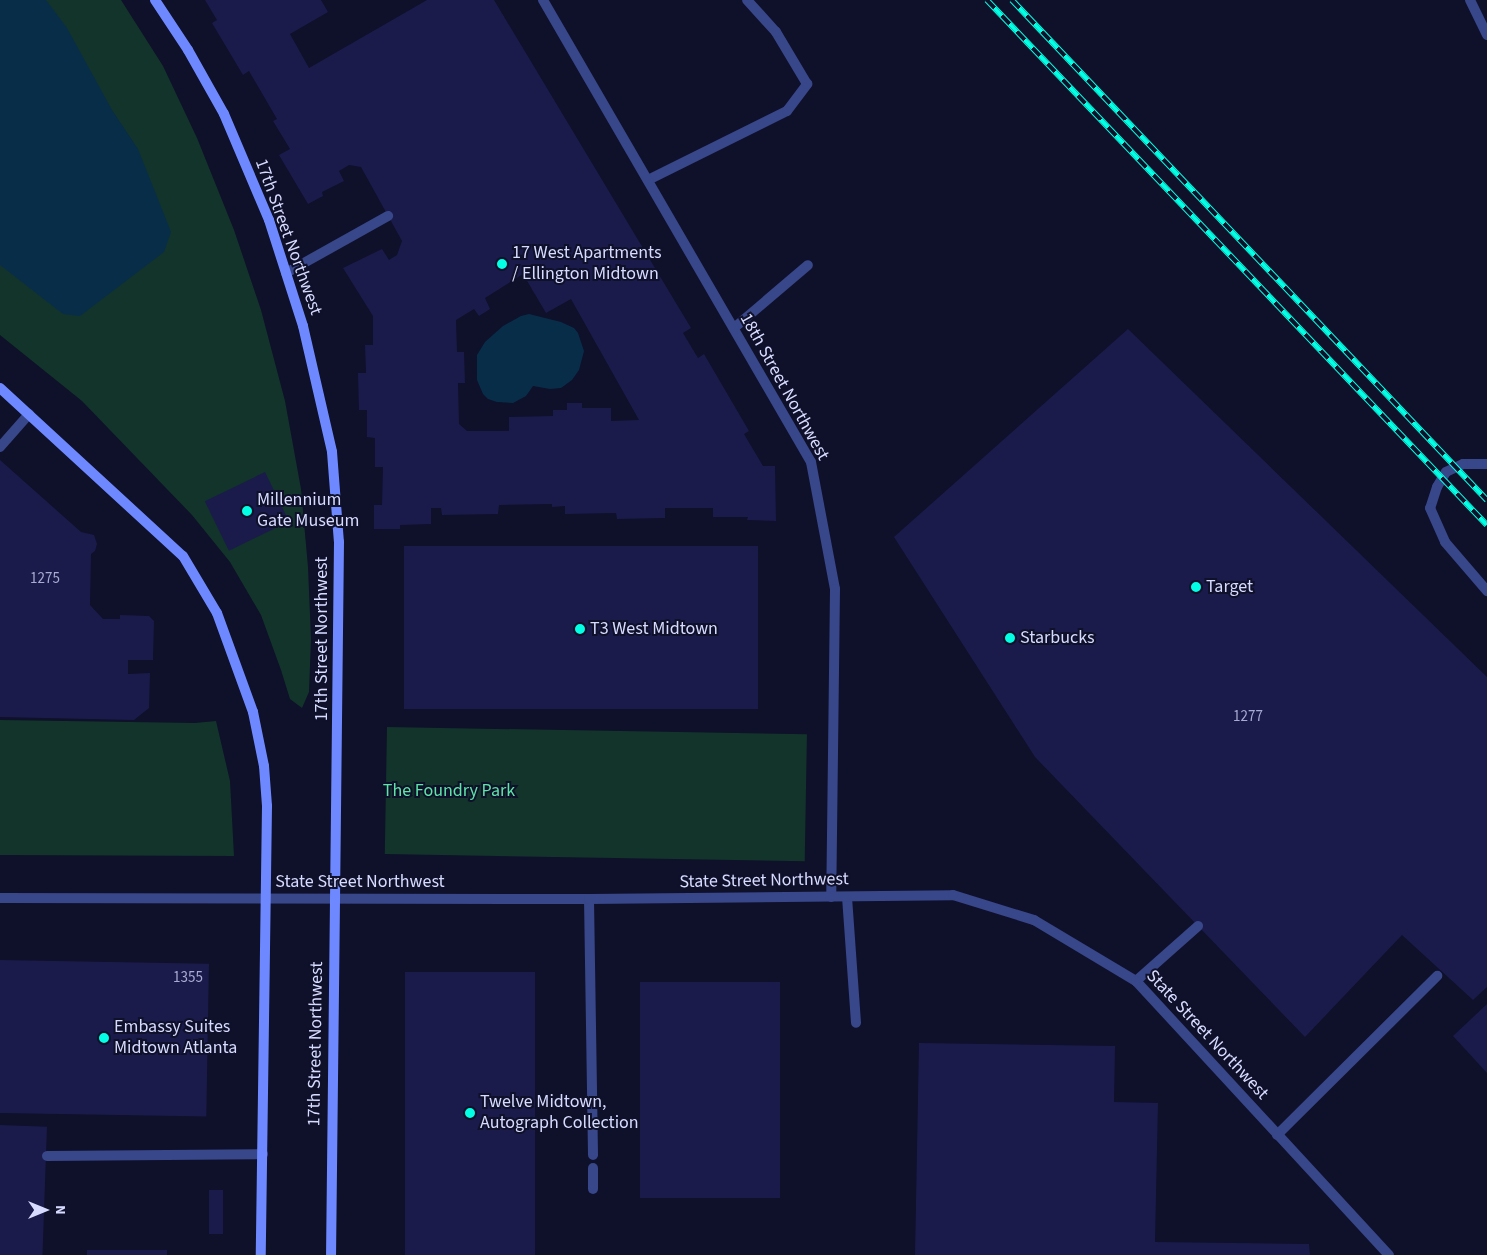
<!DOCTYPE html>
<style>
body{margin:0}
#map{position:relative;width:1487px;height:1255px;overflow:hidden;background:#0f1029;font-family:"Source Sans 3",sans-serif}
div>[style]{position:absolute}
.green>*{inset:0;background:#12342b;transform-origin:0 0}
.water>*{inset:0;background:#082d49}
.building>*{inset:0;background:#1a1b4b;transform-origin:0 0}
.lane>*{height:10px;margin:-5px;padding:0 5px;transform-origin:5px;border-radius:5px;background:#38468a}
.street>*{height:10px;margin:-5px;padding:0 5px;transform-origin:5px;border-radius:5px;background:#38468a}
.secondary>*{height:10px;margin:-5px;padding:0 5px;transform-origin:5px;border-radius:5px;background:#6e89ff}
.rail>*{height:5.5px;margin-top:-2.75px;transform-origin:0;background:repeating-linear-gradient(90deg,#0f1029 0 11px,#03ffe4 0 22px);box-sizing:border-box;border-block:1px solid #03ffe4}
.dots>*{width:14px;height:14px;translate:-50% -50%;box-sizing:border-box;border:2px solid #0f1029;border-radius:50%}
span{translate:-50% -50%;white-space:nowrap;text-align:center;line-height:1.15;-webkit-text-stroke:4px #0f1029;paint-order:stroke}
.number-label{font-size:15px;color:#a8abd2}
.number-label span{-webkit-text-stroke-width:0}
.street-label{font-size:18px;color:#d7dbff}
.poi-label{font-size:18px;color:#d7dbff}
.left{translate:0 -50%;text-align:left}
.park-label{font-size:18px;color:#5de5a7}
.north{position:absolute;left:20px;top:1185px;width:50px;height:50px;-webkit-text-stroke:4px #0f1029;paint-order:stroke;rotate:90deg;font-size:14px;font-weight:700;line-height:20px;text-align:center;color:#d7dbff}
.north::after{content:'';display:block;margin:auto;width:18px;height:22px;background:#d7dbff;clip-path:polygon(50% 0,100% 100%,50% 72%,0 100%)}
</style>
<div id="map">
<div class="green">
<i style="clip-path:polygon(0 0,121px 0,163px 66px,197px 138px,234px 230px,261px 310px,285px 401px,301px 489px,308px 567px,311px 639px,309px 692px,302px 708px,290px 699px,281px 670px,261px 615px,230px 562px,192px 515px,82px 401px,0 335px)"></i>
<i style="clip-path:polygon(0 720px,195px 723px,216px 721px,230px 781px,234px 856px,0 855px)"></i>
<i style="left:387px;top:727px;width:420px;height:127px;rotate:1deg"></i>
</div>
<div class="water">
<i style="clip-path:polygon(0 0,46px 0,67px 28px,112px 110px,138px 149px,171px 232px,164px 252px,80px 316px,63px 314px,0 265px)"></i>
<i style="clip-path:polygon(529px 314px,561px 322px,574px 328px,578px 333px,584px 351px,579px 370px,572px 380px,561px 388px,550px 389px,533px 386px,526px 396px,513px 403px,497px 402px,488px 399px,483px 394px,477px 380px,477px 355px,485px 342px,503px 326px,521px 316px)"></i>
</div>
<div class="building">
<i style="clip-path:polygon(evenodd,205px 0,321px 0,328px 12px,290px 34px,309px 68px,427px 0,494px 0,691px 328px,683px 333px,698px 358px,704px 354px,749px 431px,744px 434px,763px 466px,775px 466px,776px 521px,747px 520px,748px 517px,713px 517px,713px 508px,665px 508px,665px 518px,617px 519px,616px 513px,565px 514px,565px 506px,552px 507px,552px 504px,499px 505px,498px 514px,442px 515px,441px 508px,431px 508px,431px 524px,400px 525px,400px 529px,374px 529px,374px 505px,382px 505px,383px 467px,375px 467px,375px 438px,367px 437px,367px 410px,359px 410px,358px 373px,366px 373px,365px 345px,373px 345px,373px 316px,343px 268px,382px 249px,389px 260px,397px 255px,402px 241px,361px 167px,349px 165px,339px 171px,344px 181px,322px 192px,323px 196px,308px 204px,279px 155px,290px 149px,273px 121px,277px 119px,249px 71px,243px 75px,212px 23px,217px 20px,205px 0,523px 274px,546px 313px,571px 299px,639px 420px,611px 421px,611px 408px,582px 408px,582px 403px,567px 403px,567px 410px,553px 410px,553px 416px,509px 417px,509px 431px,467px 431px,459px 424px,458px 383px,465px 383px,464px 352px,457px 352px,456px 320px,474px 309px,479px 316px,490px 309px,485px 298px,523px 274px)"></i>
<i style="clip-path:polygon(1128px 329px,1487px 677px,1487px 987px,1473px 1000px,1402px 935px,1305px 1037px,1035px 757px,894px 537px)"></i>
<i style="clip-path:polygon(0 460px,81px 532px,94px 535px,97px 544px,95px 551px,91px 554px,90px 605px,103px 619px,120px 619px,120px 615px,149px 616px,154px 621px,153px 660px,128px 660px,128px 674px,150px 673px,149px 708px,134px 720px,0 717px)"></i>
<i style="left:265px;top:472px;width:55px;height:67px;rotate:64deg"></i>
<i style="left:404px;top:546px;width:354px;height:163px"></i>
<i style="left:0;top:960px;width:209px;height:153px;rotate:1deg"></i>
<i style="left:405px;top:972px;width:130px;height:283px"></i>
<i style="left:640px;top:982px;width:140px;height:216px"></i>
<i style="clip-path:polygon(1487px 1004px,1487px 1073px,1453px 1036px)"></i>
<i style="clip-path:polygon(919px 1043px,1115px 1046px,1114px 1102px,1158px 1103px,1155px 1242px,1309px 1244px,1310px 1255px,915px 1255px)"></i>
<i style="left:0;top:1125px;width:47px;height:130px;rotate:2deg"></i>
<i style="left:209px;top:1190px;width:14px;height:44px"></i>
<i style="left:87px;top:1250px;width:80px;height:5px"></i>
</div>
<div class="lane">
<i style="left:648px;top:180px;width:155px;rotate:-26.4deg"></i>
<i style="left:787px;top:111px;width:34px;rotate:-53deg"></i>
<i style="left:807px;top:84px;width:61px;rotate:-120.8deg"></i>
<i style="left:776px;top:32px;width:43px;rotate:-132.2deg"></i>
<i style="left:286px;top:273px;width:117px;rotate:-29.2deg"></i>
<i style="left:734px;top:328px;width:97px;rotate:-40.4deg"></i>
<i style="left:0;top:447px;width:44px;rotate:-48.7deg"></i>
<i style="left:1487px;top:464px;width:24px;rotate:180deg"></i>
<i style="left:1463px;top:464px;width:19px;rotate:155deg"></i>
<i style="left:1446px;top:472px;width:17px;rotate:121deg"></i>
<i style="left:1437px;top:487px;width:22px;rotate:108deg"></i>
<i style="left:1430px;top:508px;width:37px;rotate:66deg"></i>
<i style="left:1445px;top:542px;width:65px;rotate:49.4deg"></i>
<i style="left:847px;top:897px;width:126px;rotate:85.9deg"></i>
<i style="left:589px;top:899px;width:256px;rotate:89.1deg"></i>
<i style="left:1136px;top:981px;width:83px;rotate:-41.6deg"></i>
<i style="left:1277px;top:1135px;width:226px;rotate:-44.8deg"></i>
<i style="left:47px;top:1156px;width:216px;rotate:-0.5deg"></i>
<i style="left:593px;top:1168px;width:21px;rotate:90deg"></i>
</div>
<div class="street">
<i style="left:543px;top:0;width:534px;rotate:59.88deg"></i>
<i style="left:811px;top:462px;width:129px;rotate:79.3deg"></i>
<i style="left:835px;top:589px;width:308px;rotate:90.7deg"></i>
<i style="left:1470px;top:0;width:39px;rotate:64deg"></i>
<i style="left:0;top:898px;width:589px;rotate:0.1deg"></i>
<i style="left:589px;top:899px;width:364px;rotate:-0.6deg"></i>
<i style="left:953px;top:895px;width:85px;rotate:17.2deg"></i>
<i style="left:1034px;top:920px;width:119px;rotate:30.9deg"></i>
<i style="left:1136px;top:981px;width:373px;rotate:47.3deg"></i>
</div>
<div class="secondary">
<i style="left:155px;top:0;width:60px;rotate:56.6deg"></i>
<i style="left:188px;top:50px;width:73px;rotate:60.6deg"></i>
<i style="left:224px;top:114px;width:115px;rotate:67deg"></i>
<i style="left:269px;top:220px;width:111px;rotate:72.2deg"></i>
<i style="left:303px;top:326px;width:129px;rotate:77deg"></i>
<i style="left:332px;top:452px;width:90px;rotate:85.6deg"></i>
<i style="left:339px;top:542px;width:713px;rotate:90.64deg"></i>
<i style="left:0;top:388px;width:248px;rotate:42.6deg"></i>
<i style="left:183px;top:556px;width:66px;rotate:59.2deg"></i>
<i style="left:217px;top:613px;width:105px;rotate:70deg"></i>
<i style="left:253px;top:712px;width:55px;rotate:78.5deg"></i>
<i style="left:264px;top:766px;width:40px;rotate:85.7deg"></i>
<i style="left:267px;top:806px;width:449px;rotate:90.8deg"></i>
</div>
<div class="rail">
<i style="left:987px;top:0;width:725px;rotate:46.4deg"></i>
<i style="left:1012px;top:0;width:690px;rotate:46.47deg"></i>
</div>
<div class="dots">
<i style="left:502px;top:264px;background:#03ffe4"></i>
<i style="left:247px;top:511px;background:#03ffe4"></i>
<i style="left:1196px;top:587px;background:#03ffe4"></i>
<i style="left:580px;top:629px;background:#03ffe4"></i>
<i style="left:1010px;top:638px;background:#03ffe4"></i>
<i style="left:104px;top:1038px;background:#03ffe4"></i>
<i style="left:470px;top:1113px;background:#03ffe4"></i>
</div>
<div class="number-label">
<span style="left:45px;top:579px">1275</span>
<span style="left:1248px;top:717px">1277</span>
<span style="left:188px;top:978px">1355</span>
</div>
<div class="street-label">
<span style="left:288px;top:237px;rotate:70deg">17th Street Northwest</span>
<span style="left:784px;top:387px;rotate:61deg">18th Street Northwest</span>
<span style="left:322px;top:639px;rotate:-90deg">17th Street Northwest</span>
<span style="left:764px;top:881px;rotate:-1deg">State Street Northwest</span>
<span style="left:360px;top:882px">State Street Northwest</span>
<span style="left:1207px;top:1035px;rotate:47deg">State Street Northwest</span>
<span style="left:316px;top:1044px;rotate:-89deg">17th Street Northwest</span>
</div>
<div class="poi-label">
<span class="left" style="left:512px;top:264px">17 West Apartments<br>/ Ellington Midtown</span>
<span class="left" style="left:257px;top:511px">Millennium<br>Gate Museum</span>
<span class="left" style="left:1206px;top:587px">Target</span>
<span class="left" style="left:590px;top:629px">T3 West Midtown</span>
<span class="left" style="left:1020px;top:638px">Starbucks</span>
<span class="left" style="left:114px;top:1038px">Embassy Suites<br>Midtown Atlanta</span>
<span class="left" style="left:480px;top:1113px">Twelve Midtown,<br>Autograph Collection</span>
</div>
<div class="park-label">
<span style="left:449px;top:791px">The Foundry Park</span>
</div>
<div class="north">N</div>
</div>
